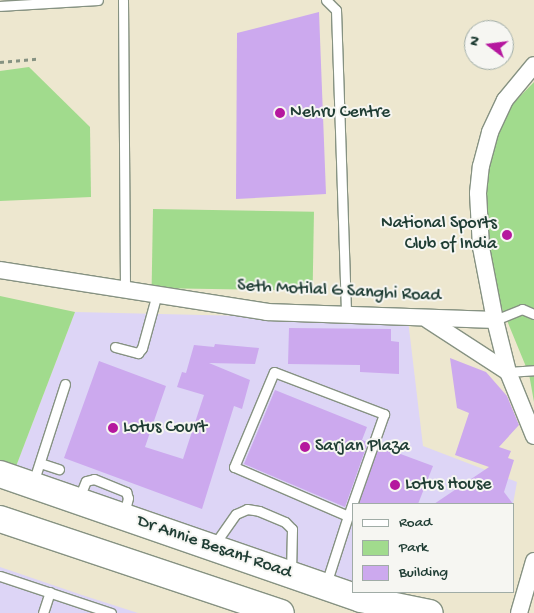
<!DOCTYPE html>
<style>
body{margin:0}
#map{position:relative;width:534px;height:613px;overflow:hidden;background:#ede7cf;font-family:"Gochi Hand",sans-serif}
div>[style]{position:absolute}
.built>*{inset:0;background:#ddd5f6}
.green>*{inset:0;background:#a1db8d;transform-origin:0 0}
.building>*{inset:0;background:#cca9ee}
.path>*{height:3px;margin-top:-1.5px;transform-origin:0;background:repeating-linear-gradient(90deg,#869282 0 4px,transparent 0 8px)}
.roads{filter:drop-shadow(1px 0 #869282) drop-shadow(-1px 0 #869282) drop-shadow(0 1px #869282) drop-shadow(0 -1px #869282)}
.service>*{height:9px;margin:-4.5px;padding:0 4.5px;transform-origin:4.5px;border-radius:4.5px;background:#fff}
.minor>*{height:16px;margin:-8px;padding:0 8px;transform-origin:8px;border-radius:8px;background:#fff}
.primary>*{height:26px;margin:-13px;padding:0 13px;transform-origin:13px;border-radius:13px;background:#fff}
.dots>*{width:14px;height:14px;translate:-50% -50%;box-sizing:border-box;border:2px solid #f6f6f2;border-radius:50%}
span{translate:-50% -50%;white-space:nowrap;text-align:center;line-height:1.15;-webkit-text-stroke:4px #f6f6f2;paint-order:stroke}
.poi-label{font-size:18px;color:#1f3d34}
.left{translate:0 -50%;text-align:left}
.right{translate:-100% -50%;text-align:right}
.street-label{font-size:18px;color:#1f3d34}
.legend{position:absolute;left:352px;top:503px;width:162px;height:90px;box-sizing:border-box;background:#f6f6f2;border:1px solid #a0aca6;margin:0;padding:6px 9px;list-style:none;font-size:15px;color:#1f3d34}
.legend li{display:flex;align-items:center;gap:10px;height:25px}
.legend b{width:25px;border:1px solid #a0aca6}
.north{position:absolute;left:464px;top:20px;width:50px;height:50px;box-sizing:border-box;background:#f6f6f2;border:1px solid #a0aca6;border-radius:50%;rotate:285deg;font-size:14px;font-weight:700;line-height:20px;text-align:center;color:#1f3d34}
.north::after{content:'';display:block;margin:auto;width:18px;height:22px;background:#b5179e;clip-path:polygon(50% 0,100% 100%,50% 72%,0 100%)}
</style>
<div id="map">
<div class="built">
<i style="clip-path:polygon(75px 312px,408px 320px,423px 446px,517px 482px,513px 504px,353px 504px,353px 582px,15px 469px)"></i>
<i style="clip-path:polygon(0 567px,82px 595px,138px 613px,0 613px)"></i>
</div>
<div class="green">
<i style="clip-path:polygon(29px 67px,90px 127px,91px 197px,0 201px,0 71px)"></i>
<i style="clip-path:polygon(534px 82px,534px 402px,529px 374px,487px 272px,474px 199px,495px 122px)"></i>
<i style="left:153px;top:209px;width:161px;height:79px;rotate:1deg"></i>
<i style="clip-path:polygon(0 296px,75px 312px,15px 469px,0 464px)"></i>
</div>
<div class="building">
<i style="clip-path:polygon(319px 12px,326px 194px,236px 199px,237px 33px)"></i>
<i style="clip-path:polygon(289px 328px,391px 329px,391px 341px,399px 342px,399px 374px,360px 372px,360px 365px,288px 364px)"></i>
<i style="clip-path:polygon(215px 344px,259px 348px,255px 364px,209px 363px,250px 380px,242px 409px,234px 406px,202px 509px,64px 458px,99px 361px,166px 386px,145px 447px,183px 459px,204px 395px,177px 387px,182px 372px,186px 373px,194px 345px,214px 347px)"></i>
<i style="clip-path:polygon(450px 358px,486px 372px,507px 396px,519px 425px,499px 447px,511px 451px,508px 458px,514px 460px,504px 492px,513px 504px,434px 504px,489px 467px,455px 455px,469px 413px,457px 408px)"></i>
<i style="clip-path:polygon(275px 390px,367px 427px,362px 440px,368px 442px,345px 507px,244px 464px)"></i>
<i style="clip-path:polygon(379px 446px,433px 466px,418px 504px,359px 504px)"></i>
</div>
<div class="path">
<i style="left:0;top:62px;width:37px;rotate:-5deg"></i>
</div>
<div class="roads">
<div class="service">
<i style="left:123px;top:0;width:292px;rotate:89.6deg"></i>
<i style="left:326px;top:0;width:14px;rotate:45deg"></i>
<i style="left:336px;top:10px;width:305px;rotate:88.1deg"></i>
<i style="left:0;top:6px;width:98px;rotate:-3.5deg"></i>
<i style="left:495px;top:320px;width:29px;rotate:-22deg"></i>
<i style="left:522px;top:309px;width:13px;rotate:23deg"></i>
<i style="left:115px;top:347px;width:24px;rotate:15deg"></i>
<i style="left:138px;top:353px;width:6px;rotate:-51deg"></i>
<i style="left:142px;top:348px;width:53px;rotate:-74.6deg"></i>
<i style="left:508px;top:372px;width:26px;rotate:-4deg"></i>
<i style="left:40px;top:463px;width:20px;rotate:18deg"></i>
<i style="left:33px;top:483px;width:104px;rotate:-72.1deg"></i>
<i style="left:79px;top:498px;width:18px;rotate:-68deg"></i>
<i style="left:86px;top:481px;width:8px;rotate:-14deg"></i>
<i style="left:94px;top:479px;width:35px;rotate:22deg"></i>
<i style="left:126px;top:492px;width:6px;rotate:72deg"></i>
<i style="left:128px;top:498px;width:16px;rotate:104deg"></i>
<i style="left:214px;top:545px;width:38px;rotate:-55deg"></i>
<i style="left:236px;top:514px;width:12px;rotate:-24deg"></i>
<i style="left:247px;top:509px;width:12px;rotate:9deg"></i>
<i style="left:259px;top:511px;width:28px;rotate:23deg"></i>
<i style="left:285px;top:522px;width:10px;rotate:45deg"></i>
<i style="left:292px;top:529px;width:43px;rotate:91.3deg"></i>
<i style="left:0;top:576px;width:117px;rotate:18.4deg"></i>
<i style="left:326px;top:584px;width:71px;rotate:-72.1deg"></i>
<i style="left:348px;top:516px;width:124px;rotate:-156.7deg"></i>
<i style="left:234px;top:467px;width:103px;rotate:-67.2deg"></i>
<i style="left:274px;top:372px;width:118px;rotate:20.9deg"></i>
<i style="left:384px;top:414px;width:108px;rotate:109.4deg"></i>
<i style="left:43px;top:613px;width:22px;rotate:-72deg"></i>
</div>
<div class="minor">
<i style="left:0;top:270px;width:270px;rotate:8.9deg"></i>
<i style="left:267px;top:312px;width:228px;rotate:2deg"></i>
<i style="left:495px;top:320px;width:54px;rotate:76deg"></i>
<i style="left:508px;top:372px;width:69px;rotate:67.9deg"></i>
<i style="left:428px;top:320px;width:95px;rotate:33deg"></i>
<i style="left:495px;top:320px;width:74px;rotate:-100.9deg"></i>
<i style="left:481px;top:247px;width:54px;rotate:-93.2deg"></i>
<i style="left:478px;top:193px;width:27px;rotate:-84deg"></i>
<i style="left:481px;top:166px;width:35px;rotate:-75deg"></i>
<i style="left:490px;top:132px;width:35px;rotate:-65deg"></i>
<i style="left:505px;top:100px;width:45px;rotate:-50.4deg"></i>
<i style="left:519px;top:613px;width:54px;rotate:-73.9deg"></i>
</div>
<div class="primary">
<i style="left:0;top:474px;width:382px;rotate:19.1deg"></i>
<i style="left:361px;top:599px;width:70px;rotate:11.5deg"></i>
<i style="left:0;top:519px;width:296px;rotate:18.5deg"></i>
</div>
</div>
<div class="dots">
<i style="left:280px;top:113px;background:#b5179e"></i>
<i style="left:507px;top:235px;background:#b5179e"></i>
<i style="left:113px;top:428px;background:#b5179e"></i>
<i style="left:305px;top:447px;background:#b5179e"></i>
<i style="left:395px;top:485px;background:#b5179e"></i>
</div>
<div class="poi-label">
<span class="left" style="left:290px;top:113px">Nehru Centre</span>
<span class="right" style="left:497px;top:235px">National Sports<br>Club of India</span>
<span class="left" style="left:123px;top:428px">Lotus Court</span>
<span class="left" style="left:315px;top:447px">Sarjan Plaza</span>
<span class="left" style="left:405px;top:485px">Lotus House</span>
</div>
<div class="street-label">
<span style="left:339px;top:292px;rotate:3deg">Seth Motilal G Sanghi Road</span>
<span style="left:214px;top:548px;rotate:19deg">Dr Annie Besant Road</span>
</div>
<ul class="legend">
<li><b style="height:6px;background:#fff"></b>Road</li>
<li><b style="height:14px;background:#a1db8d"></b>Park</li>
<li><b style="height:14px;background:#cca9ee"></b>Building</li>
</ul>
<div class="north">N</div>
</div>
